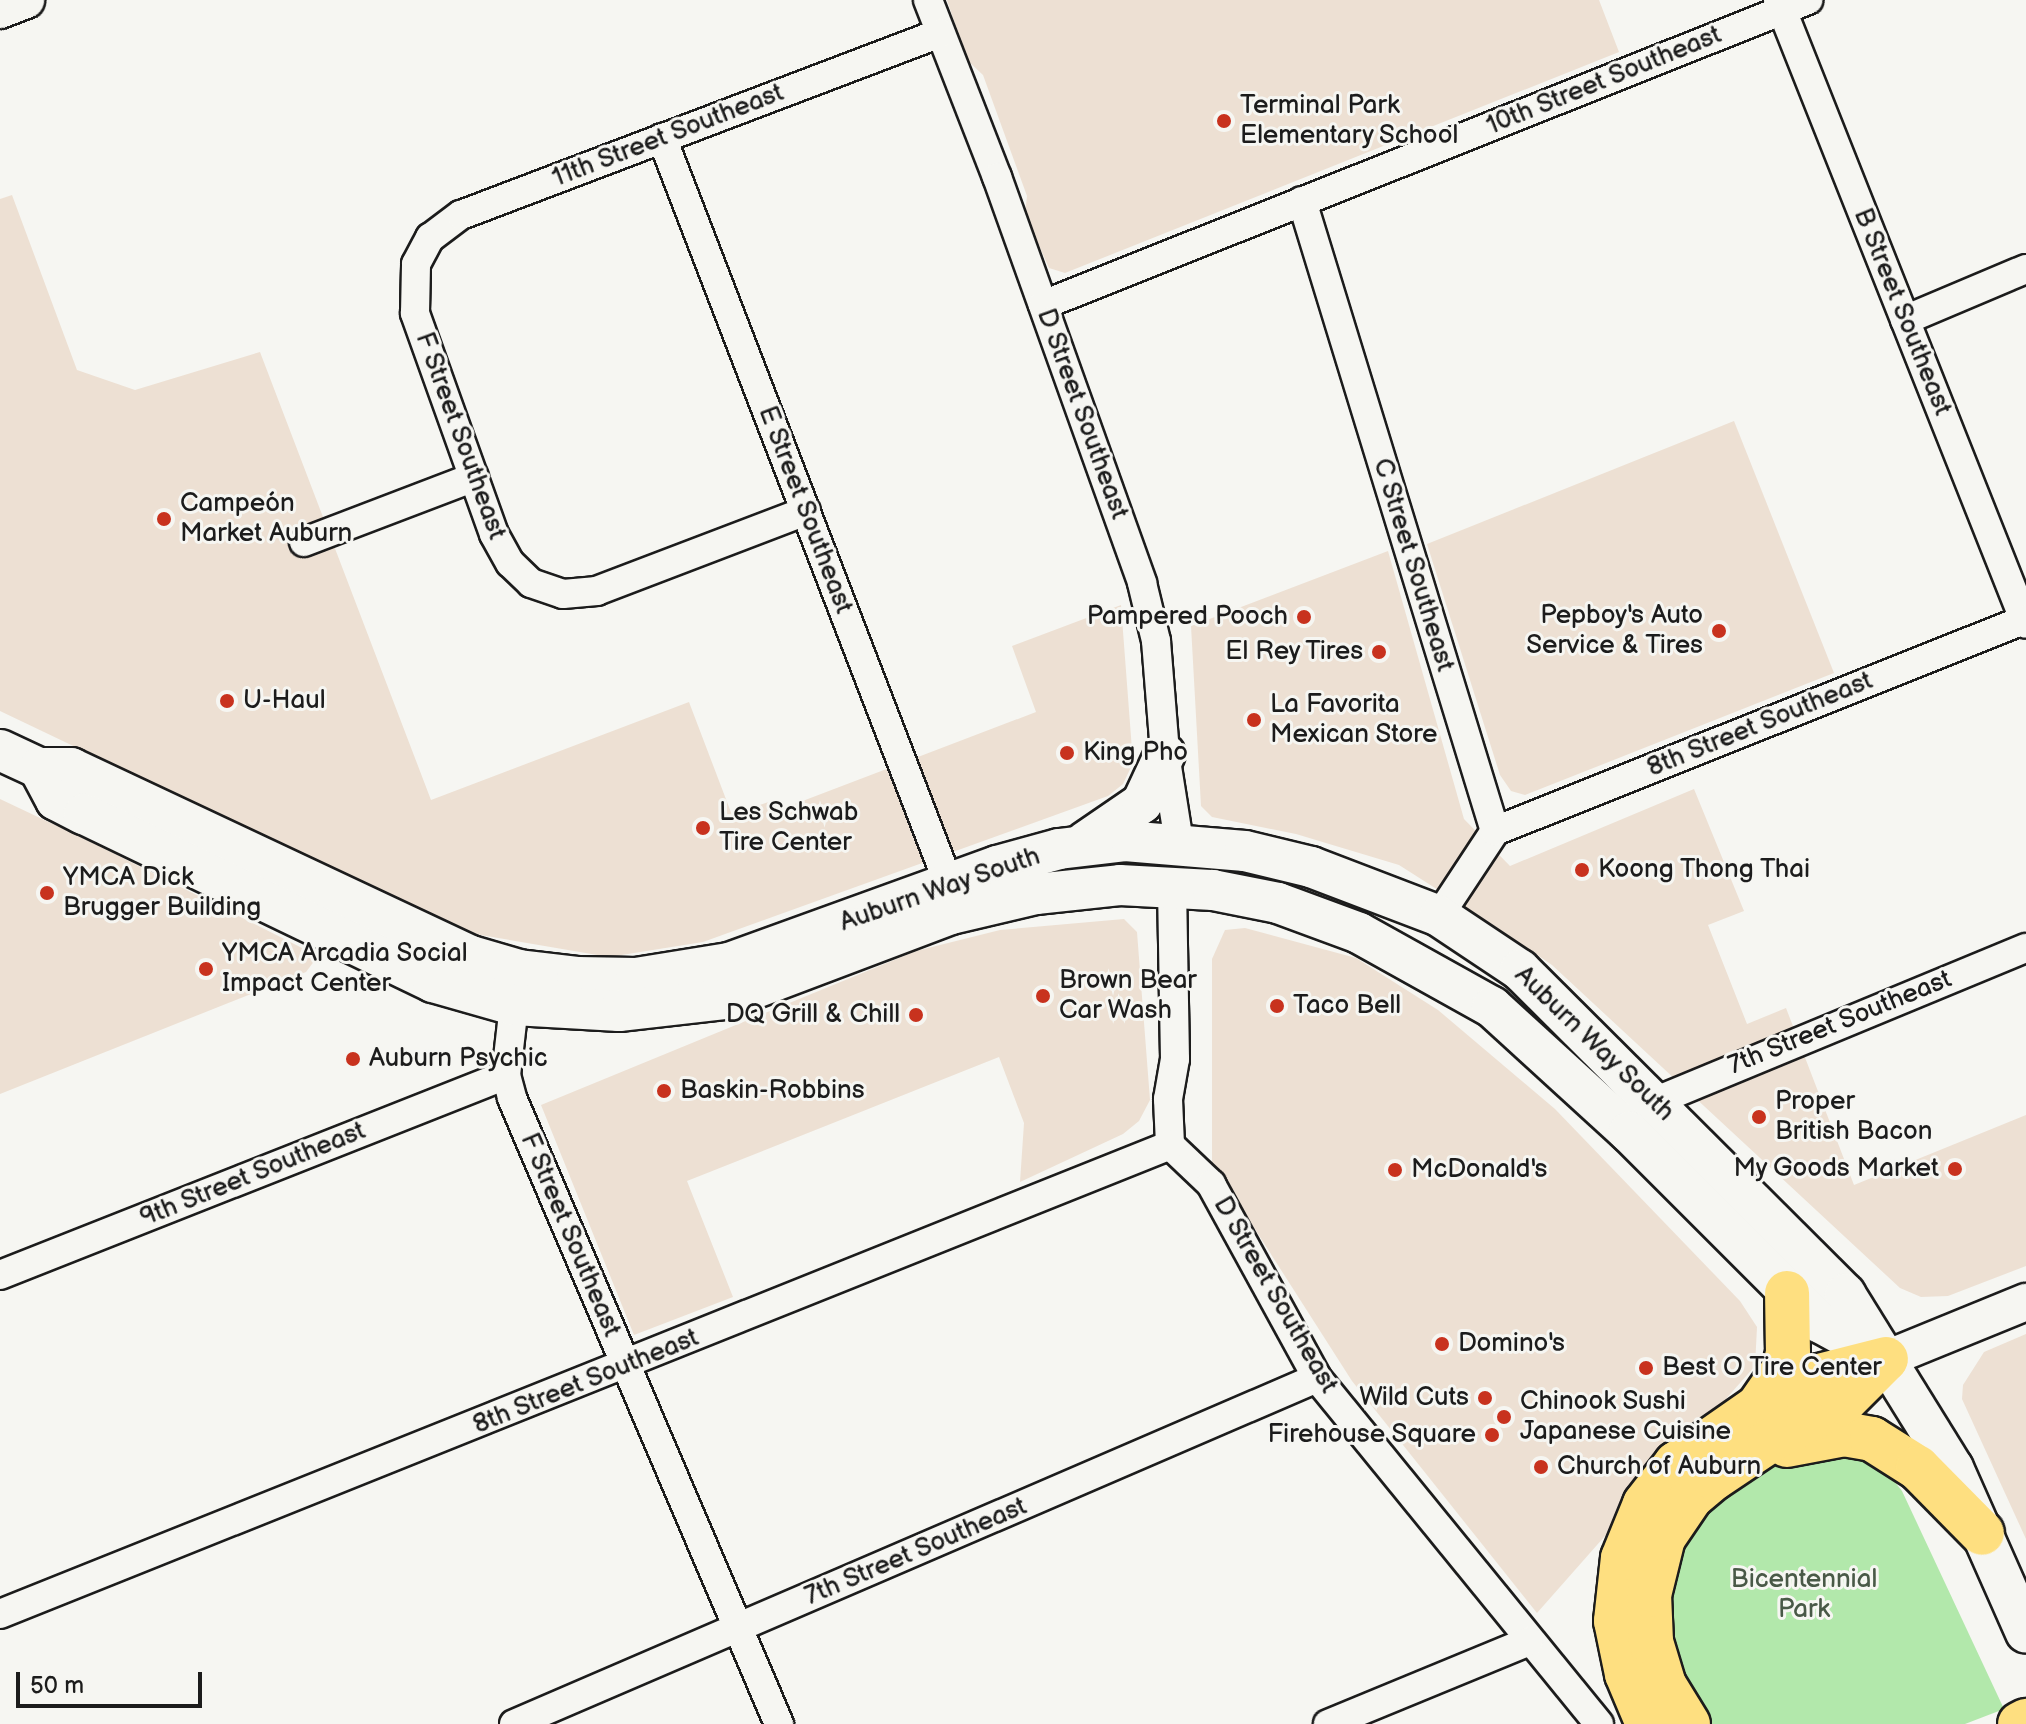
<!DOCTYPE html>
<meta charset="utf-8">
<style>
body{margin:0}
#map{position:relative;width:2026px;height:1724px;overflow:hidden;background:#f6f6f2;font-family:"Balsamiq Sans",sans-serif}
div>[style]{position:absolute}
.built>*{inset:0;background:#ede0d3}
.green>*{inset:0;background:#b2e8ab}
.roads{filter:drop-shadow(2px 0 #1c1c1c) drop-shadow(-2px 0 #1c1c1c) drop-shadow(0 2px #1c1c1c) drop-shadow(0 -2px #1c1c1c)}
.minor>*{height:28px;margin:-14px;padding:0 14px;transform-origin:14px;border-radius:14px;background:#f6f6f2}
.tertiary>*{height:36px;margin:-18px;padding:0 18px;transform-origin:18px;border-radius:18px;background:#f6f6f2}
.secondary>*{height:40px;margin:-20px;padding:0 20px;transform-origin:20px;border-radius:20px;background:#f6f6f2}
.motorway>*{height:44px;margin:-22px;padding:0 22px;transform-origin:22px;border-radius:22px;background:#fedf80}
.dots>*{width:22px;height:22px;translate:-50% -50%;box-sizing:border-box;border:4px solid #f6f6f2;border-radius:50%}
span{translate:-50% -50%;white-space:nowrap;text-align:center;line-height:1.15;-webkit-text-stroke:6px #f6f6f2;paint-order:stroke}
.street-label{font-size:26px;color:#1c1c1c}
.poi-label{font-size:26px;color:#1c1c1c}
.left{translate:0 -50%;text-align:left}
.right{translate:-100% -50%;text-align:right}
.park-label{font-size:26px;color:#495947}
.scale{position:absolute;left:16px;top:1672px;width:186px;height:36px;box-sizing:border-box;border:4px solid #1c1c1c;border-top:0;padding-left:10px;font-size:24px;line-height:28px;white-space:nowrap;color:#1c1c1c;-webkit-text-stroke:6px #f6f6f2;paint-order:stroke}
</style>
<div id="map">
<div class="built">
<i style="clip-path:polygon(947px 0,1599px 0,1619px 52px,1065px 273px,1049px 268px,1025px 214px,1027px 196px,983px 75px,967px 60px)"></i>
<i style="clip-path:polygon(12px 195px,77px 370px,135px 390px,260px 352px,431px 800px,689px 702px,732px 815px,774px 800px,779px 810px,1036px 712px,1012px 646px,1121px 605px,1133px 763px,1123px 784px,1108px 796px,703px 942px,609px 957px,463px 932px,0 711px,0 199px)"></i>
<i style="clip-path:polygon(1734px 421px,1834px 673px,1525px 795px,1511px 791px,1500px 775px,1427px 544px)"></i>
<i style="clip-path:polygon(1388px 551px,1464px 819px,1510px 866px,1694px 789px,1744px 911px,1708px 925px,1747px 1024px,1786px 1008px,1854px 1185px,2026px 1115px,2026px 1266px,1948px 1296px,1921px 1297px,1900px 1288px,1552px 965px,1490px 923px,1399px 865px,1296px 834px,1212px 817px,1201px 806px,1191px 626px)"></i>
<i style="clip-path:polygon(0 799px,95px 844px,318px 956px,306px 972px,0 1094px)"></i>
<i style="clip-path:polygon(1124px 919px,1137px 932px,1150px 1100px,1139px 1121px,1123px 1134px,1020px 1182px,1024px 1123px,999px 1057px,687px 1181px,733px 1297px,634px 1335px,541px 1105px,916px 951px,1000px 930px)"></i>
<i style="clip-path:polygon(1245px 928px,1356px 958px,1438px 1010px,1555px 1109px,1740px 1301px,1757px 1327px,1755px 1366px,1537px 1613px,1352px 1381px,1212px 1162px,1212px 959px,1225px 930px)"></i>
<i style="clip-path:polygon(2026px 1334px,2026px 1539px,1962px 1399px,1963px 1385px,1984px 1352px)"></i>
</div>
<div class="green">
<i style="clip-path:polygon(1810px 1453px,1857px 1456px,1887px 1472px,1902px 1491px,2004px 1709px,1965px 1724px,1710px 1724px,1700px 1710px,1664px 1623px,1680px 1546px,1704px 1512px,1758px 1473px)"></i>
</div>
<div class="roads">
<div class="minor">
<i style="left:928px;top:0;width:190px;rotate:68.7deg"></i>
<i style="left:997px;top:177px;width:431px;rotate:70.3deg"></i>
<i style="left:1142px;top:583px;width:60px;rotate:76.4deg"></i>
<i style="left:1156px;top:641px;width:113px;rotate:85.4deg"></i>
<i style="left:1165px;top:754px;width:89px;rotate:81deg"></i>
<i style="left:1778px;top:0;width:671px;rotate:68.33deg"></i>
<i style="left:662px;top:138px;width:797px;rotate:68.97deg"></i>
<i style="left:1302px;top:201px;width:659px;rotate:72.97deg"></i>
<i style="left:1495px;top:831px;width:102px;rotate:123.4deg"></i>
<i style="left:1043px;top:305px;width:824px;rotate:-21.74deg"></i>
<i style="left:1905px;top:320px;width:131px;rotate:-22.9deg"></i>
<i style="left:806px;top:511px;width:224px;rotate:159.1deg"></i>
<i style="left:597px;top:591px;width:34px;rotate:175deg"></i>
<i style="left:563px;top:594px;width:34px;rotate:-161deg"></i>
<i style="left:531px;top:583px;width:29px;rotate:-136deg"></i>
<i style="left:510px;top:563px;width:33px;rotate:-119deg"></i>
<i style="left:494px;top:534px;width:235px;rotate:-109.7deg"></i>
<i style="left:415px;top:313px;width:49px;rotate:-88.8deg"></i>
<i style="left:416px;top:264px;width:30px;rotate:-62deg"></i>
<i style="left:430px;top:238px;width:39px;rotate:-37deg"></i>
<i style="left:461px;top:215px;width:512px;rotate:-20.8deg"></i>
<i style="left:304px;top:542px;width:182px;rotate:-20.9deg"></i>
<i style="left:1495px;top:831px;width:572px;rotate:-21.76deg"></i>
<i style="left:1172px;top:887px;width:172px;rotate:89deg"></i>
<i style="left:1175px;top:1059px;width:41px;rotate:99.9deg"></i>
<i style="left:1168px;top:1099px;width:46px;rotate:87.5deg"></i>
<i style="left:1170px;top:1145px;width:57px;rotate:43.6deg"></i>
<i style="left:1211px;top:1184px;width:221px;rotate:61.3deg"></i>
<i style="left:1317px;top:1378px;width:446px;rotate:50.8deg"></i>
<i style="left:514px;top:1005px;width:70px;rotate:96.5deg"></i>
<i style="left:506px;top:1075px;width:24px;rotate:75deg"></i>
<i style="left:512px;top:1098px;width:681px;rotate:66.9deg"></i>
<i style="left:1656px;top:1101px;width:400px;rotate:-22.5deg"></i>
<i style="left:0;top:1275px;width:544px;rotate:-21.57deg"></i>
<i style="left:0;top:1614px;width:1261px;rotate:-21.84deg"></i>
<i style="left:514px;top:1724px;width:874px;rotate:-23.31deg"></i>
<i style="left:1328px;top:1724px;width:217px;rotate:-22.4deg"></i>
</div>
<div class="tertiary">
<i style="left:0;top:10px;width:28px;rotate:-21deg"></i>
<i style="left:1886px;top:1359px;width:151px;rotate:-22.2deg"></i>
</div>
<div class="secondary">
<i style="left:0;top:750px;width:43px;rotate:24.8deg"></i>
<i style="left:39px;top:768px;width:32px"></i>
<i style="left:71px;top:768px;width:442px;rotate:25.2deg"></i>
<i style="left:471px;top:956px;width:50px;rotate:16.3deg"></i>
<i style="left:519px;top:970px;width:58px;rotate:6.9deg"></i>
<i style="left:577px;top:977px;width:59px;rotate:1deg"></i>
<i style="left:636px;top:978px;width:94px;rotate:-9.2deg"></i>
<i style="left:729px;top:963px;width:285px;rotate:-19.9deg"></i>
<i style="left:997px;top:866px;width:64px;rotate:-15.3deg"></i>
<i style="left:1059px;top:849px;width:66px;rotate:-6.9deg"></i>
<i style="left:1125px;top:841px;width:120px;rotate:4.8deg"></i>
<i style="left:1245px;top:851px;width:68px;rotate:13.6deg"></i>
<i style="left:1311px;top:867px;width:137px;rotate:20.9deg"></i>
<i style="left:1439px;top:916px;width:97px;rotate:33.7deg"></i>
<i style="left:1520px;top:970px;width:459px;rotate:44.9deg"></i>
<i style="left:1845px;top:1294px;width:205px;rotate:58.2deg"></i>
<i style="left:1953px;top:1468px;width:180px;rotate:66.1deg"></i>
<i style="left:39px;top:768px;width:36px;rotate:62deg"></i>
<i style="left:56px;top:800px;width:31px;rotate:27deg"></i>
<i style="left:84px;top:814px;width:387px;rotate:25.7deg"></i>
<i style="left:433px;top:982px;width:84px;rotate:15.9deg"></i>
<i style="left:514px;top:1005px;width:105px;rotate:3.3deg"></i>
<i style="left:619px;top:1011px;width:108px;rotate:-6.4deg"></i>
<i style="left:726px;top:999px;width:241px;rotate:-20.7deg"></i>
<i style="left:951px;top:914px;width:87px;rotate:-13.2deg"></i>
<i style="left:1036px;top:894px;width:84px;rotate:-6.1deg"></i>
<i style="left:1120px;top:885px;width:93px;rotate:3.1deg"></i>
<i style="left:1213px;top:890px;width:66px;rotate:11.3deg"></i>
<i style="left:1278px;top:903px;width:86px;rotate:20.3deg"></i>
<i style="left:1359px;top:933px;width:152px;rotate:29.1deg"></i>
<i style="left:1492px;top:1007px;width:185px;rotate:42.4deg"></i>
<i style="left:1629px;top:1132px;width:269px;rotate:45deg"></i>
<i style="left:1819px;top:1322px;width:75px;rotate:28.6deg"></i>
<i style="left:1085px;top:842px;width:69px;rotate:-34.4deg"></i>
<i style="left:1142px;top:803px;width:54px;rotate:-64.9deg"></i>
</div>
<div class="motorway">
<i style="left:1758px;top:1407px;width:44px;rotate:-55.2deg"></i>
<i style="left:1783px;top:1371px;width:18px;rotate:-74deg"></i>
<i style="left:1788px;top:1354px;width:61px;rotate:-90.9deg"></i>
<i style="left:1787px;top:1445px;width:58px;rotate:-10.9deg"></i>
<i style="left:1844px;top:1434px;width:28px;rotate:10deg"></i>
<i style="left:1872px;top:1439px;width:54px;rotate:32.2deg"></i>
<i style="left:1918px;top:1468px;width:91px;rotate:45.4deg"></i>
<i style="left:1648px;top:1724px;width:54px;rotate:-112.8deg"></i>
<i style="left:1627px;top:1674px;width:54px;rotate:-101.7deg"></i>
<i style="left:1616px;top:1621px;width:63px;rotate:-83.7deg"></i>
<i style="left:1623px;top:1558px;width:58px;rotate:-67.8deg"></i>
<i style="left:1645px;top:1504px;width:51px;rotate:-52.2deg"></i>
<i style="left:1676px;top:1464px;width:100px;rotate:-34.8deg"></i>
<i style="left:1758px;top:1407px;width:68px;rotate:-26.9deg"></i>
<i style="left:1819px;top:1376px;width:69px;rotate:-14.2deg"></i>
<i style="left:1688px;top:1724px;width:46px;rotate:-121.6deg"></i>
<i style="left:1664px;top:1685px;width:45px;rotate:-106.8deg"></i>
<i style="left:1651px;top:1642px;width:47px;rotate:-92.4deg"></i>
<i style="left:1649px;top:1595px;width:59px;rotate:-76.2deg"></i>
<i style="left:1663px;top:1538px;width:50px;rotate:-55.7deg"></i>
<i style="left:1691px;top:1497px;width:30px;rotate:-40deg"></i>
<i style="left:1714px;top:1478px;width:66px;rotate:-33.9deg"></i>
<i style="left:1769px;top:1441px;width:84px;rotate:-27.8deg"></i>
<i style="left:1843px;top:1402px;width:59px;rotate:-45deg"></i>
<i style="left:2020px;top:1724px;width:7px;rotate:-27deg"></i>
</div>
</div>
<div class="dots">
<i style="left:1224px;top:121px;background:#c8321e"></i>
<i style="left:164px;top:519px;background:#c8321e"></i>
<i style="left:1304px;top:617px;background:#c8321e"></i>
<i style="left:1719px;top:631px;background:#c8321e"></i>
<i style="left:1379px;top:652px;background:#c8321e"></i>
<i style="left:227px;top:701px;background:#c8321e"></i>
<i style="left:1254px;top:720px;background:#c8321e"></i>
<i style="left:1067px;top:753px;background:#c8321e"></i>
<i style="left:703px;top:828px;background:#c8321e"></i>
<i style="left:1582px;top:870px;background:#c8321e"></i>
<i style="left:47px;top:893px;background:#c8321e"></i>
<i style="left:206px;top:969px;background:#c8321e"></i>
<i style="left:1043px;top:996px;background:#c8321e"></i>
<i style="left:1277px;top:1006px;background:#c8321e"></i>
<i style="left:916px;top:1015px;background:#c8321e"></i>
<i style="left:353px;top:1059px;background:#c8321e"></i>
<i style="left:664px;top:1091px;background:#c8321e"></i>
<i style="left:1759px;top:1117px;background:#c8321e"></i>
<i style="left:1955px;top:1169px;background:#c8321e"></i>
<i style="left:1395px;top:1170px;background:#c8321e"></i>
<i style="left:1442px;top:1344px;background:#c8321e"></i>
<i style="left:1646px;top:1368px;background:#c8321e"></i>
<i style="left:1485px;top:1398px;background:#c8321e"></i>
<i style="left:1504px;top:1417px;background:#c8321e"></i>
<i style="left:1492px;top:1435px;background:#c8321e"></i>
<i style="left:1541px;top:1467px;background:#c8321e"></i>
</div>
<div class="street-label">
<span style="left:1604px;top:81px;rotate:-22deg">10th Street Southeast</span>
<span style="left:668px;top:136px;rotate:-21deg">11th Street Southeast</span>
<span style="left:1902px;top:312px;rotate:68deg">B Street Southeast</span>
<span style="left:1082px;top:414px;rotate:70deg">D Street Southeast</span>
<span style="left:460px;top:436px;rotate:70deg">F Street Southeast</span>
<span style="left:805px;top:510px;rotate:69deg">E Street Southeast</span>
<span style="left:1413px;top:565px;rotate:73deg">C Street Southeast</span>
<span style="left:1760px;top:725px;rotate:-22deg">8th Street Southeast</span>
<span style="left:940px;top:890px;rotate:-19deg">Auburn Way South</span>
<span style="left:1840px;top:1023px;rotate:-22deg">7th Street Southeast</span>
<span style="left:1594px;top:1044px;rotate:44deg">Auburn Way South</span>
<span style="left:253px;top:1175px;rotate:-22deg">9th Street Southeast</span>
<span style="left:570px;top:1235px;rotate:67deg">F Street Southeast</span>
<span style="left:1275px;top:1295px;rotate:60deg">D Street Southeast</span>
<span style="left:586px;top:1382px;rotate:-22deg">8th Street Southeast</span>
<span style="left:916px;top:1552px;rotate:-23deg">7th Street Southeast</span>
</div>
<div class="poi-label">
<span class="left" style="left:1240px;top:121px">Terminal Park<br>Elementary School</span>
<span class="left" style="left:180px;top:519px">Campeón<br>Market Auburn</span>
<span class="right" style="left:1703px;top:631px">Pepboy's Auto<br>Service &amp; Tires</span>
<span class="right" style="left:1288px;top:617px">Pampered Pooch</span>
<span class="right" style="left:1363px;top:652px">El Rey Tires</span>
<span class="left" style="left:243px;top:701px">U-Haul</span>
<span class="left" style="left:1270px;top:720px">La Favorita<br>Mexican Store</span>
<span class="left" style="left:1083px;top:753px">King Pho</span>
<span class="left" style="left:719px;top:828px">Les Schwab<br>Tire Center</span>
<span class="left" style="left:1598px;top:870px">Koong Thong Thai</span>
<span class="left" style="left:63px;top:893px">YMCA Dick<br>Brugger Building</span>
<span class="left" style="left:222px;top:969px">YMCA Arcadia Social<br>Impact Center</span>
<span class="left" style="left:1059px;top:996px">Brown Bear<br>Car Wash</span>
<span class="left" style="left:1293px;top:1006px">Taco Bell</span>
<span class="right" style="left:900px;top:1015px">DQ Grill &amp; Chill</span>
<span class="left" style="left:369px;top:1059px">Auburn Psychic</span>
<span class="left" style="left:680px;top:1091px">Baskin-Robbins</span>
<span class="left" style="left:1775px;top:1117px">Proper<br>British Bacon</span>
<span class="right" style="left:1939px;top:1169px">My Goods Market</span>
<span class="left" style="left:1411px;top:1170px">McDonald's</span>
<span class="left" style="left:1458px;top:1344px">Domino's</span>
<span class="left" style="left:1662px;top:1368px">Best O Tire Center</span>
<span class="right" style="left:1469px;top:1398px">Wild Cuts</span>
<span class="left" style="left:1520px;top:1417px">Chinook Sushi<br>Japanese Cuisine</span>
<span class="right" style="left:1476px;top:1435px">Firehouse Square</span>
<span class="left" style="left:1557px;top:1467px">Church of Auburn</span>
</div>
<div class="park-label">
<span style="left:1804px;top:1595px">Bicentennial<br>Park</span>
</div>
<div class="scale">50 m</div>
</div>
